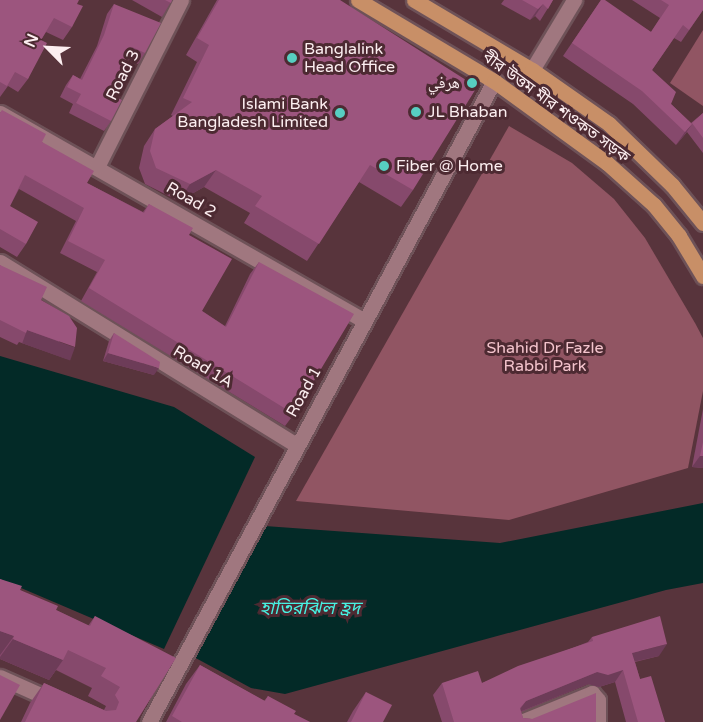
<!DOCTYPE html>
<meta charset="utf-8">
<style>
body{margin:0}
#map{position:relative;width:703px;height:722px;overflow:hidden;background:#58343c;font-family:"Varela Round","Noto Naskh Arabic","Noto Sans Bengali",sans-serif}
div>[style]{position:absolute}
.green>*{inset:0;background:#915563}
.water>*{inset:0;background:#032a27}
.roads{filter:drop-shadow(2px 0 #6e5258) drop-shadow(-2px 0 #6e5258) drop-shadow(0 2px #6e5258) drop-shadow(0 -2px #6e5258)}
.minor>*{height:15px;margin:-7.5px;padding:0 7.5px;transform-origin:7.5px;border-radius:7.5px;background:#a0777f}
.major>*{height:15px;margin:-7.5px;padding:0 7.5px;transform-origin:7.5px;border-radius:7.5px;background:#c88f67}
.wall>*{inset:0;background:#86496c}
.shaded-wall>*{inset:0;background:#6d3c58;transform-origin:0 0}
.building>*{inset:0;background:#9c557e}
.dots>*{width:16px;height:16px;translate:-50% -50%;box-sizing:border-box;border:3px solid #4d2a32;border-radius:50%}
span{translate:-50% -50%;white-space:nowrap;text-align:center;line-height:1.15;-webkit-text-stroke:6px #4d2a32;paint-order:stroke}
.poi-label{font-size:16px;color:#fceef0}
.left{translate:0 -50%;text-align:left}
.right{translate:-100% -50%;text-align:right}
.street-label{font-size:16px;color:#fceef0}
.park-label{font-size:16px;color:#f4c4cd}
.water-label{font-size:18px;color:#47f2e2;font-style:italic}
.north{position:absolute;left:18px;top:18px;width:60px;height:60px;-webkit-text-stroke:4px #4d2a32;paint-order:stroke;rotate:294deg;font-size:16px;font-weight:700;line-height:24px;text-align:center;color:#fceef0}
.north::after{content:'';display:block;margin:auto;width:21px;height:27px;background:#fceef0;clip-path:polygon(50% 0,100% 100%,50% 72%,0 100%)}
</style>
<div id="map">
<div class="green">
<i style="clip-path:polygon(703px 30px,703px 106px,670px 83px)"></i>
<i style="clip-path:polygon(509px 126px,572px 163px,614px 199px,645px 238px,695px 323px,703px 338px,703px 391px,688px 468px,509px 520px,296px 501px)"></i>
</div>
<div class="water">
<i style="clip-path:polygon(0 356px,174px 407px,255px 457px,164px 649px,0 579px)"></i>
<i style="clip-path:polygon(703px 503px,703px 583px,666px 590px,285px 694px,251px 688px,192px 656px,265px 526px,500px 543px)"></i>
</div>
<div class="roads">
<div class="minor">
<i style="left:532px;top:70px;width:82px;rotate:-59deg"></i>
<i style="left:0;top:113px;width:419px;rotate:29.7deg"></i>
<i style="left:97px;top:167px;width:187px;rotate:-63.3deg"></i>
<i style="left:0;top:262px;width:348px;rotate:31.7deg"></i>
<i style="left:0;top:677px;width:61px;rotate:24.1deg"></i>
<i style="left:149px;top:722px;width:728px;rotate:-61.71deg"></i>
<i style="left:521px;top:722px;width:77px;rotate:-22.2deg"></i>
<i style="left:592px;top:693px;width:9px;rotate:49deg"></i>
<i style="left:598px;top:700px;width:22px;rotate:90deg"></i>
</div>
<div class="major">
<i style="left:358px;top:0;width:158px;rotate:30.8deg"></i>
<i style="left:494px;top:81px;width:140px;rotate:36deg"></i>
<i style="left:607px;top:163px;width:63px;rotate:41.8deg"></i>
<i style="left:654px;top:205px;width:40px;rotate:51deg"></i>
<i style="left:679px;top:236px;width:47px;rotate:59deg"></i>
<i style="left:414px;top:0;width:137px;rotate:30.7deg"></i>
<i style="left:532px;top:70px;width:94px;rotate:35deg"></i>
<i style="left:609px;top:124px;width:88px;rotate:44.1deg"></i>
<i style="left:672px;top:185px;width:49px;rotate:50.8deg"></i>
</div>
</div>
<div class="wall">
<i style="clip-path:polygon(0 0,77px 4px,72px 27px,63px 40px,46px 32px,41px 40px,28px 79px,18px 92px,8px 86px,0 97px)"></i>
<i style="clip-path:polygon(132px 0,172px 0,162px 17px)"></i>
<i style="clip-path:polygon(217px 0,340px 0,413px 190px,401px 207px,359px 182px,307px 261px,244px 223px,250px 213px,204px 187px,179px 201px,145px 184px,139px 168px,144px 146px,155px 129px,173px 116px,171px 115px,197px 62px,186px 55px)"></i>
<i style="clip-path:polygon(504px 0,553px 0,540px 21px,535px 16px,530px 20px,501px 4px)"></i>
<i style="clip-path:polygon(601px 0,651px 32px,660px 18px,632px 0,703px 0,703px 10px,681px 42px,674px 38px,652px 70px,671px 104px,691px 123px,703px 113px,703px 153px,687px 132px,676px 145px,633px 104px,563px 56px)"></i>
<i style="clip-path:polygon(114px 4px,145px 53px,138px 64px,126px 58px,109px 94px,111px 121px,104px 131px,69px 113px,73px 104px,60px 97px,66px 85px,73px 75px,80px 79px,97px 46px,107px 14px)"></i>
<i style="clip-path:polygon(0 112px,42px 142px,87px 183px,143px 212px,149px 204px,189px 235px,202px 311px,225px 326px,250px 274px,259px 262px,294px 414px,285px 426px,81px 301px,97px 272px,60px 253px,76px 221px,19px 189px,10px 206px,26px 244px,17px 257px,0 247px)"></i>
<i style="clip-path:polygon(0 265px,41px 300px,67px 359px,19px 342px,17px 345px,0 337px)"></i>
<i style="clip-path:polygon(114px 333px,154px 375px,103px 361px,109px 341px)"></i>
<i style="clip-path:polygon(703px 409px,703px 468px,692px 467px)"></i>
<i style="clip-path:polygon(0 579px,56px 610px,88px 626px,95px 616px,136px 722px,21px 722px,30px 703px,44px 683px,104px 710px,106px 706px,88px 696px,92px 688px,56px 670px,49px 680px,0 659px)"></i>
<i style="clip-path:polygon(592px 637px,659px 656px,635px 662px,640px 679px,665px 722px,626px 722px,615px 682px,599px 687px,588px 684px,521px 712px,523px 718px,532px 719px,596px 722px,442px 722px,433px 695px,442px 683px,482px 683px,588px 642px)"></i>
<i style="clip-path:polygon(200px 665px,264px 701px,268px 696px,294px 714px,310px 722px,166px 722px,186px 684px)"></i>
<i style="clip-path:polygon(366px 692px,383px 722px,347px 722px,353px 711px)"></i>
</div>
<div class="shaded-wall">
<i style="clip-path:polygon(543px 4px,535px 16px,530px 20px,538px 9px)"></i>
<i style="clip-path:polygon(692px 124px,683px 137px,676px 145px,685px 132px)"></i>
<i style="clip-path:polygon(216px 170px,204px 187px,179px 201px,190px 184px)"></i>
<i style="left:27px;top:330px;width:51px;height:14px;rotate:20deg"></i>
<i style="clip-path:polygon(108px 353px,159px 368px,154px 375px,103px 361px)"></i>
<i style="clip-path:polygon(700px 456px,703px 456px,703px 468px,692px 467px)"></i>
<i style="clip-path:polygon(0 631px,14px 636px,0 655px)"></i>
<i style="clip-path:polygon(13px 639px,63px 660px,49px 680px,0 659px,0 657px)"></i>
<i style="clip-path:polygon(667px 644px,659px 656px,624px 664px,632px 653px)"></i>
<i style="clip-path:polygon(623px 670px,615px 682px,599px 687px,588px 684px,517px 713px,512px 720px,526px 701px,597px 672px)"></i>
</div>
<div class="building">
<i style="clip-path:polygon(0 0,79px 0,77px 4px,83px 6px,72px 27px,54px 18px,41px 40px,47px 43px,28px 79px,15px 72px,7px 86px,0 82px)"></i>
<i style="clip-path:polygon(165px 0,172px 0,171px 3px)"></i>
<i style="clip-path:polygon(219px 0,340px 0,477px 87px,413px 190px,370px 165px,319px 244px,255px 206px,262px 196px,216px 170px,190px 184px,156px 168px,150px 151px,155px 129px,192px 102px,183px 98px,209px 45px,197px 38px)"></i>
<i style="clip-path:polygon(522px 0,553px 0,548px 9px,543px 4px,538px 9px)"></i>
<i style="clip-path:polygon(601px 0,605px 0,651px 32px,669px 5px,661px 0,703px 0,703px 10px,689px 30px,683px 25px,652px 70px,676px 92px,671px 104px,692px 124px,685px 132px,642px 91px,572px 43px)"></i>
<i style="clip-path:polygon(114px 4px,161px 23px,145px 53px,132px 47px,109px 94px,122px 100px,111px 121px,76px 103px,81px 94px,67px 87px,73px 75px,82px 80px,104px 35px)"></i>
<i style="clip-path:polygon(2px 110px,46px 134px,42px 142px,94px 171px,87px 183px,144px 213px,149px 204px,193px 228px,189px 235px,232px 259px,202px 311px,226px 327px,259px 262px,354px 314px,294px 414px,89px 288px,105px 260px,68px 241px,84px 208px,25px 175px,10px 206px,38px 222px,26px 244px,0 229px,0 113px)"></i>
<i style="clip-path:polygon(703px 113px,703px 138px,692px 123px)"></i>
<i style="clip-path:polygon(0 265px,47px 287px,41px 300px,69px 316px,77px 328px,75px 347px,27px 330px,26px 333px,0 320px)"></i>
<i style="clip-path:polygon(114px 333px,160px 362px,159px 368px,108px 353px)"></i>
<i style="clip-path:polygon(703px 442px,703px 456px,700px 456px)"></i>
<i style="clip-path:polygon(0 579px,22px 586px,20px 590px,58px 606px,56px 610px,90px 626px,95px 616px,176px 658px,136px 722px,25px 722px,44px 683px,106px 711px,116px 710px,119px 702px,115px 695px,120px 687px,101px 676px,106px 668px,68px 650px,63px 660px,13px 639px,14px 636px,0 631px)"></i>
<i style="clip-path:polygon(660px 616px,667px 644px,632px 653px,640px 679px,651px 676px,665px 722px,638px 722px,623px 670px,608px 675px,597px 672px,526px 701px,520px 708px,523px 718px,532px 719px,596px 693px,596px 722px,454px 722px,442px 683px,478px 671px,482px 683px,518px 666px,593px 641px,592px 637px)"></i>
<i style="clip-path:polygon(200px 665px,265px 701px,268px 696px,296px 711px,294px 714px,310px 722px,182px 722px,172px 716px)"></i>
<i style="clip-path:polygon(0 675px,20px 685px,0 720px)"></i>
<i style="clip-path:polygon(366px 692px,392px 705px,383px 722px,351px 722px)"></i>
</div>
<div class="dots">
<i style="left:292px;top:58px;background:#57cec1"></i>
<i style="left:472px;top:83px;background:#57cec1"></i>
<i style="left:416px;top:112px;background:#57cec1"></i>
<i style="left:340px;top:113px;background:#57cec1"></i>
<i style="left:384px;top:166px;background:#57cec1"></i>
</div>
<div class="poi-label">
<span class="left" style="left:304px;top:58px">Banglalink<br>Head Office</span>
<span class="right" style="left:460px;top:83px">هرفي</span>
<span class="right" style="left:328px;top:113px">Islami Bank<br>Bangladesh Limited</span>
<span class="left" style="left:428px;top:112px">JL Bhaban</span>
<span class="left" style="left:396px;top:166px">Fiber @ Home</span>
</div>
<div class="street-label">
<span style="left:123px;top:75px;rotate:-63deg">Road 3</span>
<span style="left:556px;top:107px;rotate:36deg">বীর উত্তম মীর শওকত সড়ক</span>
<span style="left:191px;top:200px;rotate:30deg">Road 2</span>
<span style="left:203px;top:367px;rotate:31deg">Road 1A</span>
<span style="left:304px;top:392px;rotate:-61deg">Road 1</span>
</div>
<div class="park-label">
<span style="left:545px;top:357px">Shahid Dr Fazle<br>Rabbi Park</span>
</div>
<div class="water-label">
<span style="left:310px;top:608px">হাতিরঝিল হ্রদ</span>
</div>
<div class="north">N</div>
</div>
